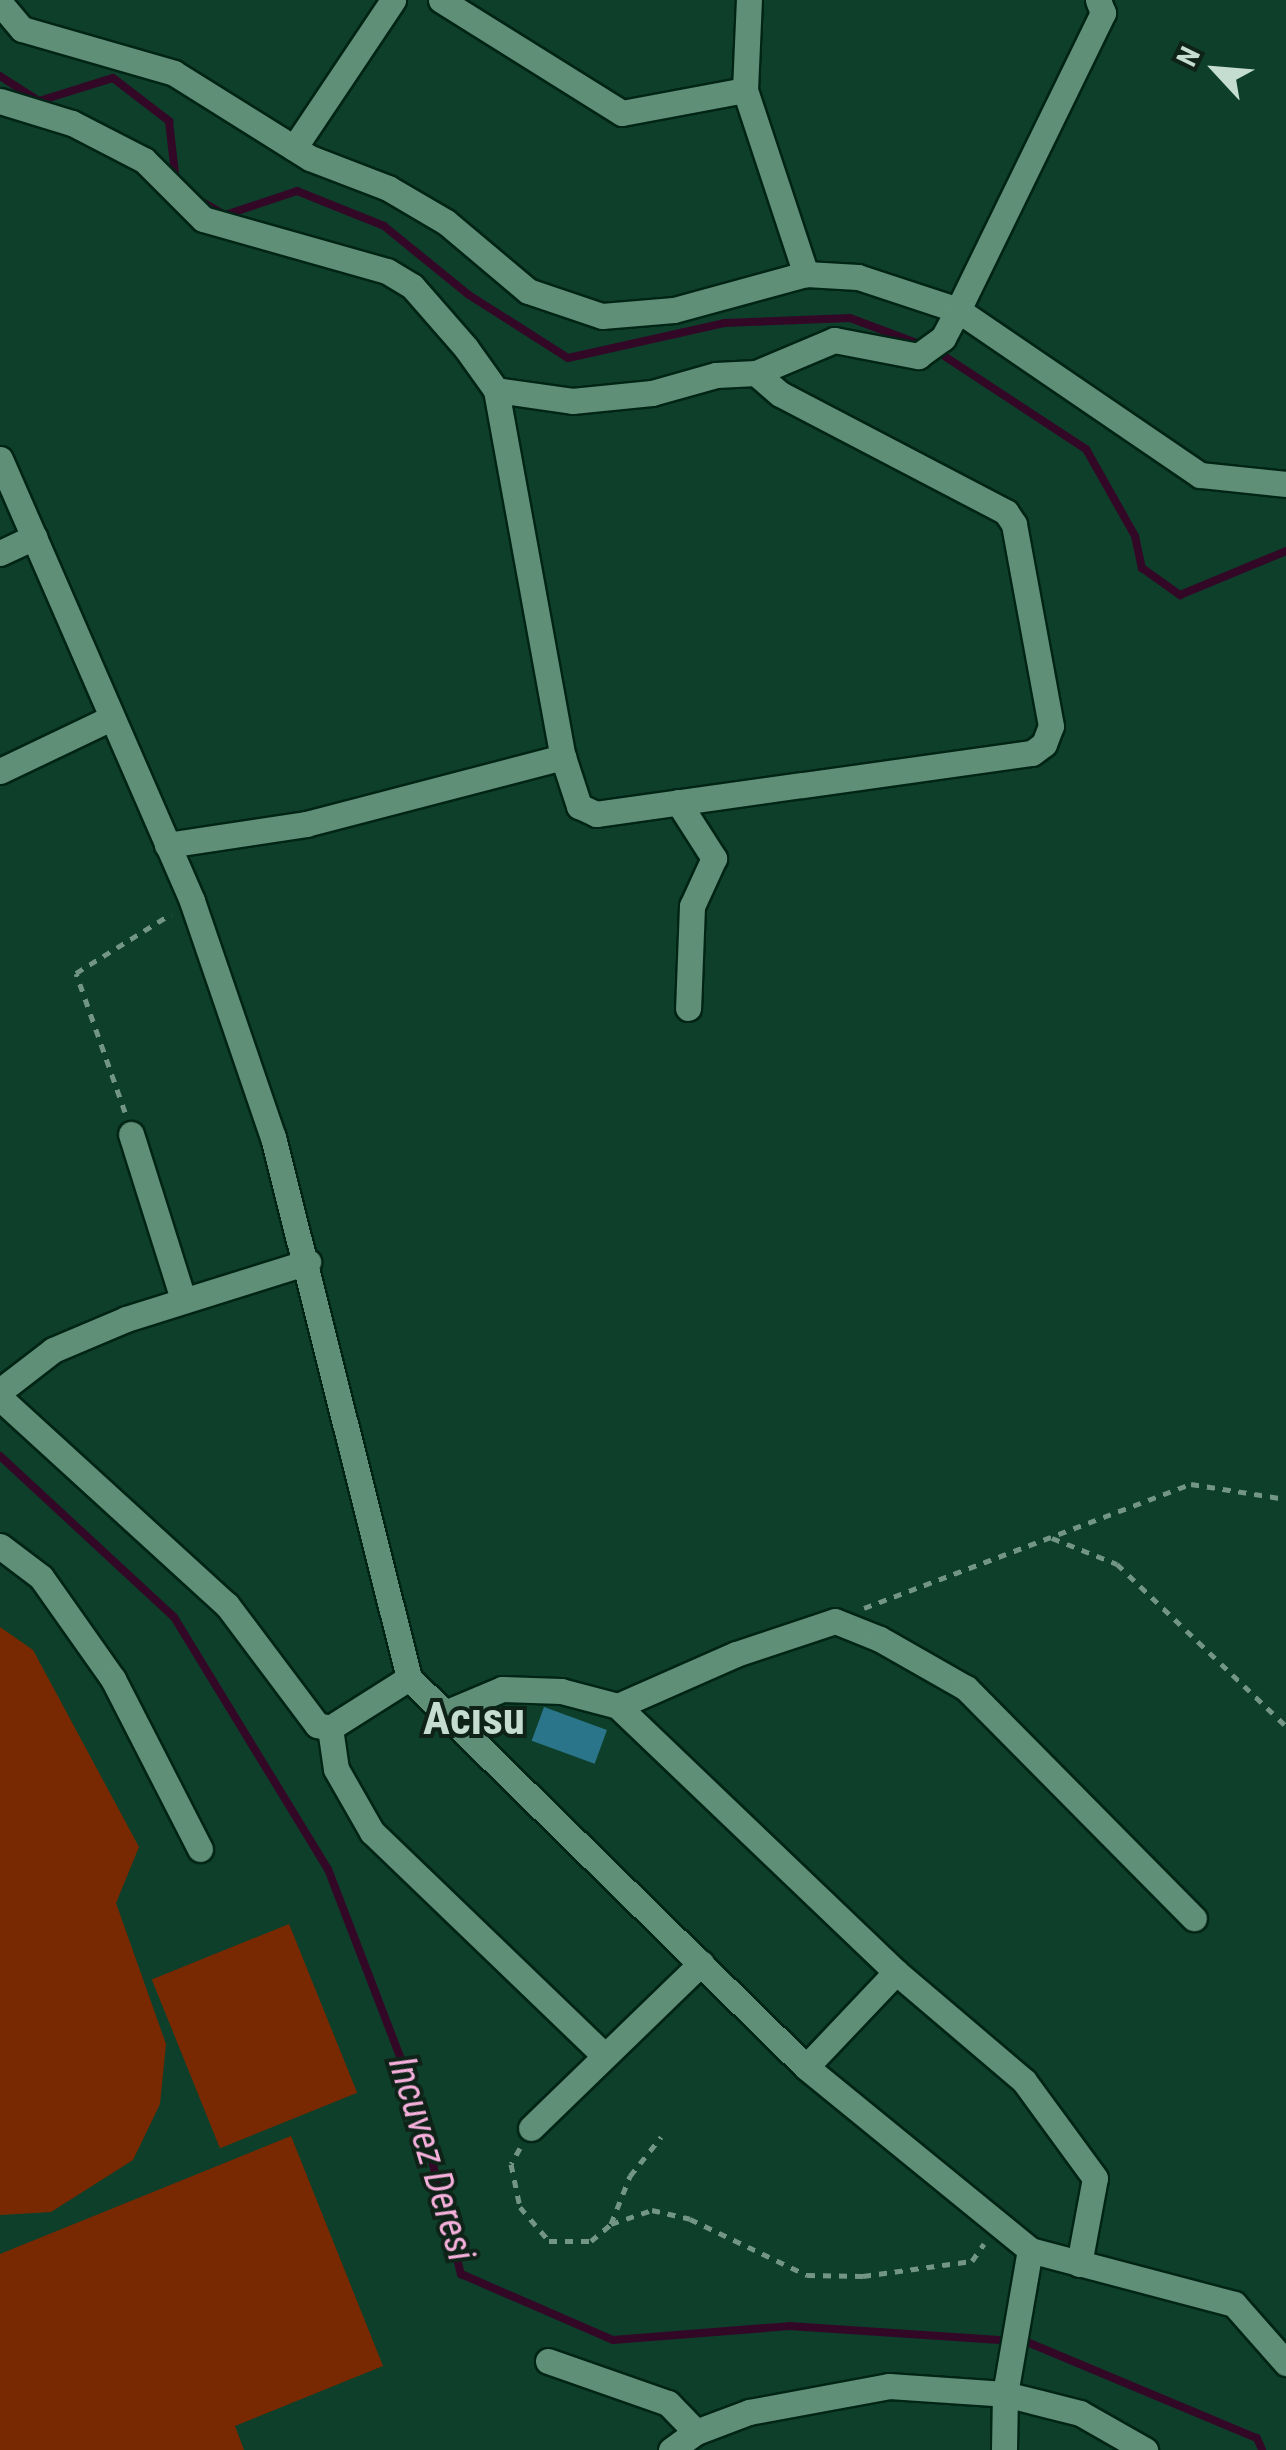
<!DOCTYPE html>
<meta charset="utf-8">
<style>
body{margin:0}
#map{position:relative;width:1286px;height:2450px;overflow:hidden;background:#0e3f2b;font-family:"Roboto Condensed",sans-serif}
div>[style]{position:absolute}
.green>*{inset:0;background:#792901;transform-origin:0 0}
.stream>*{height:8px;margin:-4px;padding:0 4px;transform-origin:4px;border-radius:4px;background:#330827}
.building>*{inset:0;background:#2b758b;transform-origin:0 0}
.path>*{height:5px;margin-top:-2.5px;transform-origin:0;background:repeating-linear-gradient(90deg,#729585 0 8px,transparent 0 16px)}
.roads{filter:drop-shadow(2px 0 #002415) drop-shadow(-2px 0 #002415) drop-shadow(0 2px #002415) drop-shadow(0 -2px #002415)}
.minor>*{height:25px;margin:-12.5px;padding:0 12.5px;transform-origin:12.5px;border-radius:12.5px;background:#608f77}
span{translate:-50% -50%;white-space:nowrap;text-align:center;line-height:1.15;-webkit-text-stroke:8px #0e2218;paint-order:stroke}
.water-label{font-size:38px;color:#f5b0db;font-style:italic}
.district-label{font-size:45px;color:#c5ddd0;font-weight:700}
.north{position:absolute;left:1166px;top:20px;width:100px;height:100px;-webkit-text-stroke:8px #0e2218;paint-order:stroke;rotate:296deg;font-size:28px;font-weight:700;line-height:40px;text-align:center;color:#c5ddd0}
.north::after{content:'';display:block;margin:auto;width:35px;height:45px;background:#c5ddd0;clip-path:polygon(50% 0,100% 100%,50% 72%,0 100%)}
</style>
<div id="map">
<div class="green">
<i style="clip-path:polygon(0 1627px,33px 1650px,139px 1847px,116px 1903px,166px 2044px,160px 2104px,133px 2160px,51px 2212px,0 2215px)"></i>
<i style="left:289px;top:1924px;width:182px;height:148px;rotate:68deg"></i>
<i style="clip-path:polygon(291px 2136px,383px 2366px,235px 2426px,244px 2450px,0 2450px,0 2254px)"></i>
</div>
<div class="stream">
<i style="left:0;top:76px;width:46px;rotate:32.7deg"></i>
<i style="left:39px;top:101px;width:77px;rotate:-17.3deg"></i>
<i style="left:113px;top:78px;width:71px;rotate:37.5deg"></i>
<i style="left:169px;top:121px;width:61px;rotate:83.5deg"></i>
<i style="left:197px;top:199px;width:32px;rotate:30deg"></i>
<i style="left:225px;top:215px;width:76px;rotate:-18.4deg"></i>
<i style="left:297px;top:191px;width:94px;rotate:21.9deg"></i>
<i style="left:384px;top:226px;width:109px;rotate:39.1deg"></i>
<i style="left:469px;top:295px;width:117px;rotate:32.5deg"></i>
<i style="left:568px;top:358px;width:160px;rotate:-12.6deg"></i>
<i style="left:724px;top:323px;width:126px;rotate:-2.3deg"></i>
<i style="left:850px;top:318px;width:77px;rotate:20.6deg"></i>
<i style="left:935px;top:350px;width:181px;rotate:33.3deg"></i>
<i style="left:1086px;top:449px;width:100px;rotate:60.6deg"></i>
<i style="left:1135px;top:536px;width:33px;rotate:78deg"></i>
<i style="left:1142px;top:568px;width:47px;rotate:35.4deg"></i>
<i style="left:1180px;top:595px;width:115px;rotate:-22.5deg"></i>
<i style="left:0;top:1456px;width:237px;rotate:42.8deg"></i>
<i style="left:174px;top:1617px;width:295px;rotate:58.6deg"></i>
<i style="left:328px;top:1869px;width:245px;rotate:69deg"></i>
<i style="left:416px;top:2098px;width:182px;rotate:75.7deg"></i>
<i style="left:461px;top:2274px;width:166px;rotate:23.5deg"></i>
<i style="left:613px;top:2340px;width:177px;rotate:-4.5deg"></i>
<i style="left:789px;top:2326px;width:239px;rotate:3.8deg"></i>
<i style="left:1027px;top:2342px;width:249px;rotate:22.7deg"></i>
<i style="left:1257px;top:2438px;width:13px;rotate:67deg"></i>
</div>
<div class="building">
<i style="left:544px;top:1707px;width:67px;height:36px;rotate:20deg"></i>
</div>
<div class="path">
<i style="left:125px;top:1112px;width:147px;rotate:-109.4deg"></i>
<i style="left:76px;top:973px;width:112px;rotate:-31.8deg"></i>
<i style="left:1052px;top:1538px;width:70px;rotate:21.8deg"></i>
<i style="left:1117px;top:1564px;width:234px;rotate:43.8deg"></i>
<i style="left:864px;top:1608px;width:350px;rotate:-20.8deg"></i>
<i style="left:1191px;top:1484px;width:96px;rotate:9deg"></i>
<i style="left:520px;top:2148px;width:18px;rotate:119deg"></i>
<i style="left:511px;top:2164px;width:44px;rotate:78.2deg"></i>
<i style="left:520px;top:2207px;width:45px;rotate:49.5deg"></i>
<i style="left:549px;top:2241px;width:42px"></i>
<i style="left:591px;top:2241px;width:26px;rotate:-40deg"></i>
<i style="left:611px;top:2224px;width:43px;rotate:-18.9deg"></i>
<i style="left:652px;top:2210px;width:39px;rotate:13deg"></i>
<i style="left:690px;top:2219px;width:130px;rotate:25.6deg"></i>
<i style="left:807px;top:2275px;width:56px;rotate:1deg"></i>
<i style="left:863px;top:2276px;width:110px;rotate:-7.8deg"></i>
<i style="left:972px;top:2261px;width:21px;rotate:-55deg"></i>
<i style="left:611px;top:2224px;width:52px;rotate:-68.4deg"></i>
<i style="left:630px;top:2176px;width:50px;rotate:-51.5deg"></i>
</div>
<div class="roads">
<div class="minor">
<i style="left:441px;top:0;width:213px;rotate:32deg"></i>
<i style="left:622px;top:113px;width:125px;rotate:-10.6deg"></i>
<i style="left:745px;top:90px;width:90px;rotate:-87.5deg"></i>
<i style="left:0;top:3px;width:34px;rotate:50deg"></i>
<i style="left:22px;top:29px;width:158px;rotate:16.1deg"></i>
<i style="left:174px;top:73px;width:160px;rotate:32deg"></i>
<i style="left:310px;top:158px;width:84px;rotate:21deg"></i>
<i style="left:388px;top:188px;width:67px;rotate:30.4deg"></i>
<i style="left:446px;top:222px;width:107px;rotate:40.1deg"></i>
<i style="left:528px;top:291px;width:78px;rotate:18.7deg"></i>
<i style="left:602px;top:316px;width:72px;rotate:-4.8deg"></i>
<i style="left:674px;top:310px;width:137px;rotate:-15.3deg"></i>
<i style="left:806px;top:274px;width:52px;rotate:3.3deg"></i>
<i style="left:858px;top:277px;width:105px;rotate:18.3deg"></i>
<i style="left:958px;top:310px;width:331px;rotate:-64deg"></i>
<i style="left:1103px;top:13px;width:14px;rotate:-111deg"></i>
<i style="left:745px;top:90px;width:194px;rotate:71.7deg"></i>
<i style="left:0;top:101px;width:75px;rotate:17deg"></i>
<i style="left:72px;top:123px;width:81px;rotate:27.2deg"></i>
<i style="left:144px;top:160px;width:83px;rotate:45deg"></i>
<i style="left:203px;top:219px;width:191px;rotate:15.8deg"></i>
<i style="left:387px;top:271px;width:29px;rotate:31deg"></i>
<i style="left:412px;top:286px;width:82px;rotate:48.9deg"></i>
<i style="left:466px;top:348px;width:52px;rotate:54.5deg"></i>
<i style="left:496px;top:390px;width:373px;rotate:79.7deg"></i>
<i style="left:294px;top:148px;width:178px;rotate:-56.2deg"></i>
<i style="left:496px;top:390px;width:77px;rotate:8.2deg"></i>
<i style="left:572px;top:401px;width:80px;rotate:-5.7deg"></i>
<i style="left:652px;top:393px;width:66px;rotate:-15.7deg"></i>
<i style="left:716px;top:375px;width:40px;rotate:-2.9deg"></i>
<i style="left:756px;top:373px;width:85px;rotate:-22.9deg"></i>
<i style="left:834px;top:340px;width:86px;rotate:10.8deg"></i>
<i style="left:918px;top:356px;width:31px;rotate:-36deg"></i>
<i style="left:943px;top:338px;width:32px;rotate:-62deg"></i>
<i style="left:958px;top:310px;width:293px;rotate:34.3deg"></i>
<i style="left:1200px;top:475px;width:86px;rotate:6deg"></i>
<i style="left:0;top:459px;width:482px;rotate:66.5deg"></i>
<i style="left:192px;top:901px;width:250px;rotate:71.1deg"></i>
<i style="left:273px;top:1137px;width:558px;rotate:75.89deg"></i>
<i style="left:409px;top:1678px;width:556px;rotate:44.42deg"></i>
<i style="left:806px;top:2067px;width:289px;rotate:39.2deg"></i>
<i style="left:1030px;top:2250px;width:211px;rotate:14.8deg"></i>
<i style="left:1234px;top:2304px;width:79px;rotate:48.6deg"></i>
<i style="left:0;top:553px;width:38px;rotate:-25deg"></i>
<i style="left:0;top:771px;width:123px;rotate:-25.5deg"></i>
<i style="left:678px;top:802px;width:67px;rotate:57.3deg"></i>
<i style="left:714px;top:858px;width:53px;rotate:114.6deg"></i>
<i style="left:692px;top:906px;width:102px;rotate:92.2deg"></i>
<i style="left:167px;top:845px;width:141px;rotate:-8.6deg"></i>
<i style="left:306px;top:824px;width:266px;rotate:-14.6deg"></i>
<i style="left:563px;top:757px;width:52px;rotate:71.9deg"></i>
<i style="left:579px;top:806px;width:19px;rotate:25deg"></i>
<i style="left:596px;top:814px;width:440px;rotate:-8deg"></i>
<i style="left:1032px;top:753px;width:15px;rotate:-37deg"></i>
<i style="left:1044px;top:744px;width:19px;rotate:-69deg"></i>
<i style="left:1051px;top:726px;width:205px;rotate:-100.4deg"></i>
<i style="left:1014px;top:524px;width:14px;rotate:-124deg"></i>
<i style="left:1006px;top:512px;width:255px;rotate:-152.4deg"></i>
<i style="left:780px;top:394px;width:32px;rotate:-139deg"></i>
<i style="left:131px;top:1134px;width:173px;rotate:72.5deg"></i>
<i style="left:0;top:1391px;width:67px;rotate:-37.7deg"></i>
<i style="left:53px;top:1350px;width:79px;rotate:-23deg"></i>
<i style="left:126px;top:1319px;width:191px;rotate:-17.4deg"></i>
<i style="left:0;top:1398px;width:307px;rotate:42.4deg"></i>
<i style="left:227px;top:1605px;width:150px;rotate:53.1deg"></i>
<i style="left:317px;top:1725px;width:13px;rotate:13deg"></i>
<i style="left:330px;top:1728px;width:93px;rotate:-32.3deg"></i>
<i style="left:0;top:1546px;width:51px;rotate:37.1deg"></i>
<i style="left:41px;top:1577px;width:125px;rotate:54.8deg"></i>
<i style="left:113px;top:1679px;width:191px;rotate:62.9deg"></i>
<i style="left:445px;top:1713px;width:62px;rotate:-22.8deg"></i>
<i style="left:502px;top:1689px;width:59px;rotate:1.9deg"></i>
<i style="left:561px;top:1691px;width:59px;rotate:14.7deg"></i>
<i style="left:330px;top:1728px;width:41px;rotate:81.7deg"></i>
<i style="left:336px;top:1769px;width:73px;rotate:60.3deg"></i>
<i style="left:372px;top:1832px;width:319px;rotate:43.9deg"></i>
<i style="left:806px;top:2067px;width:131px;rotate:-46.5deg"></i>
<i style="left:531px;top:2128px;width:237px;rotate:-44.1deg"></i>
<i style="left:1079px;top:2264px;width:87px;rotate:-79.5deg"></i>
<i style="left:1095px;top:2178px;width:120px;rotate:-126.2deg"></i>
<i style="left:1024px;top:2081px;width:168px;rotate:-139.6deg"></i>
<i style="left:896px;top:1972px;width:385px;rotate:-136.3deg"></i>
<i style="left:618px;top:1706px;width:129px;rotate:-23.8deg"></i>
<i style="left:736px;top:1654px;width:104px;rotate:-18.4deg"></i>
<i style="left:835px;top:1621px;width:48px;rotate:21.8deg"></i>
<i style="left:880px;top:1639px;width:99px;rotate:29.7deg"></i>
<i style="left:966px;top:1688px;width:324px;rotate:45.3deg"></i>
<i style="left:548px;top:2361px;width:127px;rotate:19.3deg"></i>
<i style="left:668px;top:2403px;width:40px;rotate:46deg"></i>
<i style="left:671px;top:2450px;width:31px;rotate:-36deg"></i>
<i style="left:696px;top:2432px;width:57px;rotate:-20.7deg"></i>
<i style="left:749px;top:2412px;width:142px;rotate:-10.5deg"></i>
<i style="left:889px;top:2386px;width:116px;rotate:3.9deg"></i>
<i style="left:1005px;top:2394px;width:77px;rotate:14.2deg"></i>
<i style="left:1080px;top:2413px;width:75px;rotate:29.6deg"></i>
<i style="left:1004px;top:2450px;width:56px;rotate:-89deg"></i>
<i style="left:1005px;top:2394px;width:146px;rotate:-80.2deg"></i>
</div>
</div>
<div class="water-label">
<span style="left:431px;top:2159px;rotate:73deg">Incuvez Deresi</span>
</div>
<div class="district-label">
<span style="left:474px;top:1719px">Acısu</span>
</div>
<div class="north">N</div>
</div>
